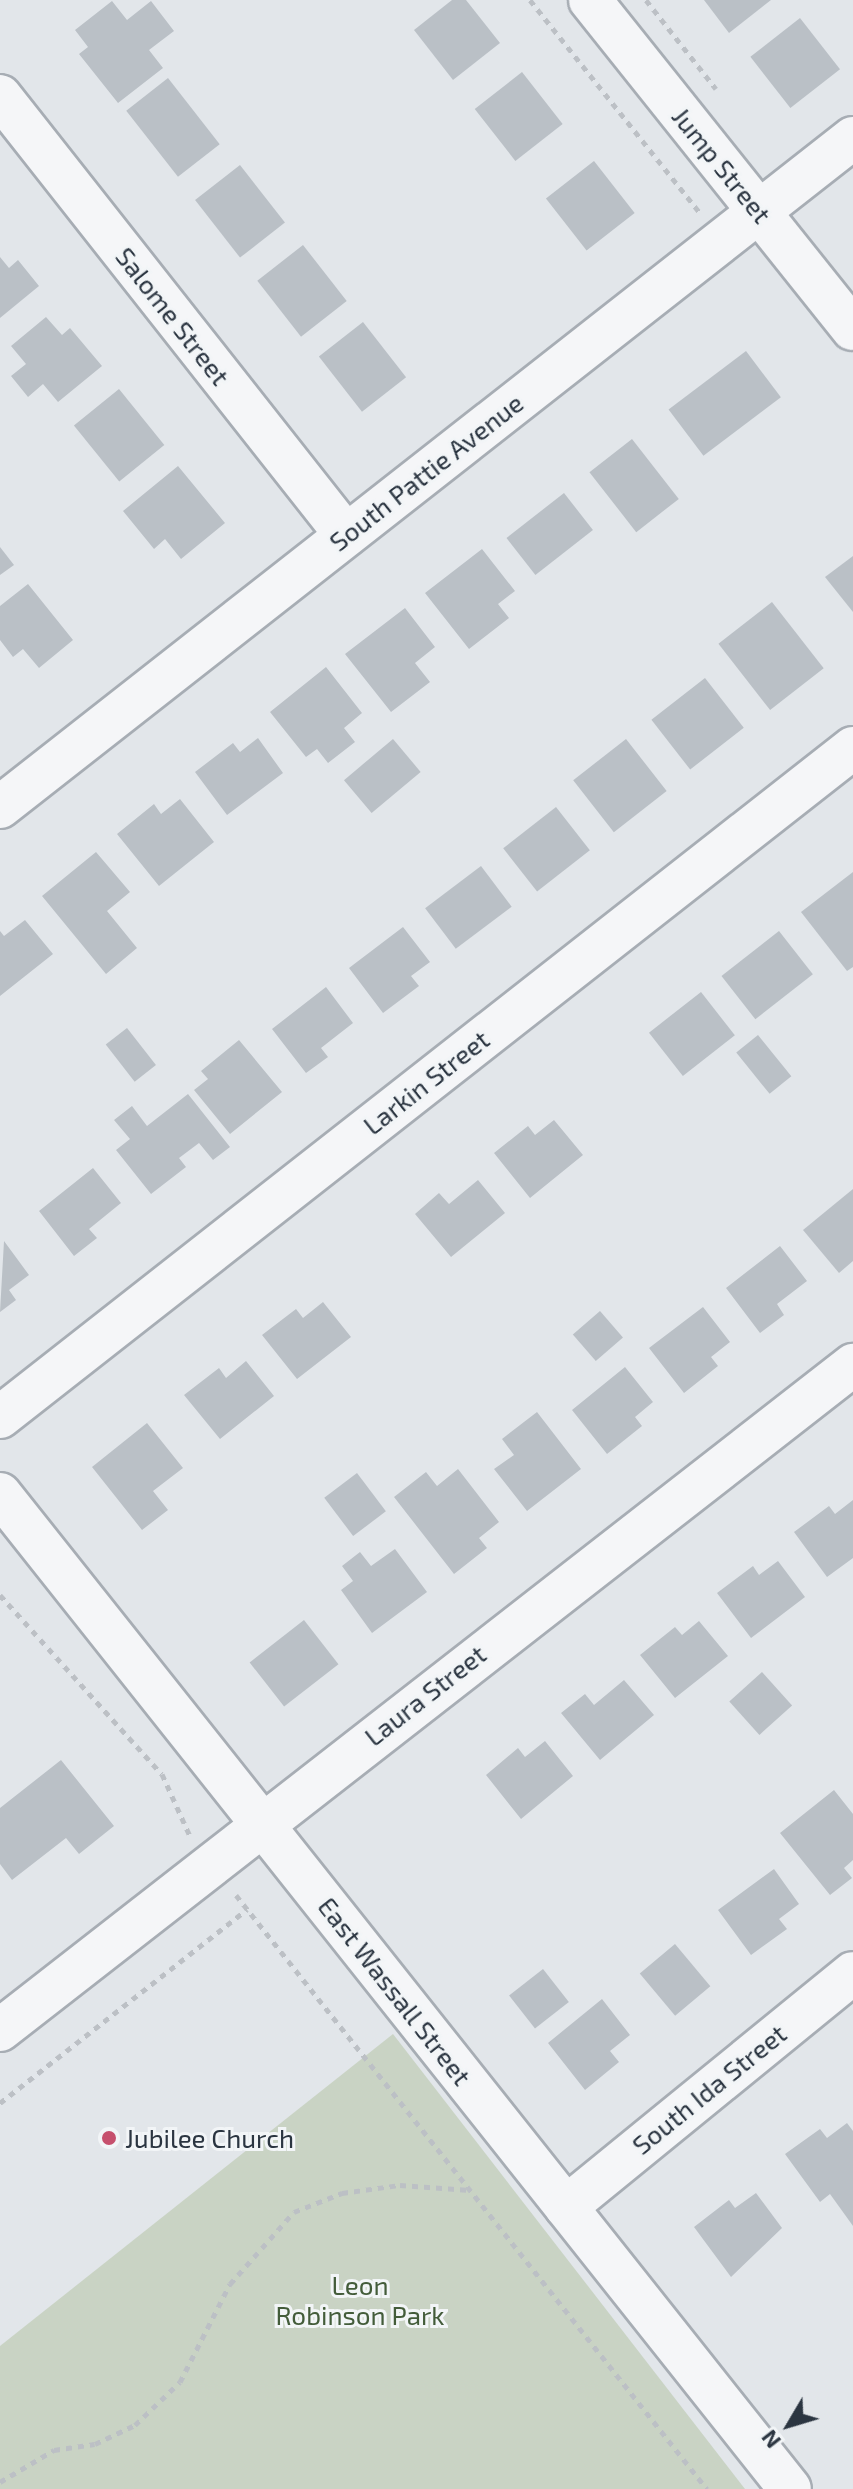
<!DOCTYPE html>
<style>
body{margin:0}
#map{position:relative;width:853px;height:2489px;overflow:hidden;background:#e2e6ea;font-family:"Exo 2",sans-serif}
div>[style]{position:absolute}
.green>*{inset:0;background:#c9d3c4}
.building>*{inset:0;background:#bac0c6;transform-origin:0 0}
.path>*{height:5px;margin-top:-2.5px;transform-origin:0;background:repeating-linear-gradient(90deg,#bcc0c5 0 6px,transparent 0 12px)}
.roads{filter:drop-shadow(2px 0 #a7adb4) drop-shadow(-2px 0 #a7adb4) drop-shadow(0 2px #a7adb4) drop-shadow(0 -2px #a7adb4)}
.minor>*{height:42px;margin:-21px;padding:0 21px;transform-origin:21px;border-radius:21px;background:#f5f6f8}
.dots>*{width:22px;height:22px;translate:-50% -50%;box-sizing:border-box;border:4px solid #f2f5f7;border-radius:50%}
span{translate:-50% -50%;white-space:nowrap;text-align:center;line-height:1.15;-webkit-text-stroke:6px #f2f5f7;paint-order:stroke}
.street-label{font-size:26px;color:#2b3541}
.poi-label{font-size:26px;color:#2b3541}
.left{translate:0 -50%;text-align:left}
.park-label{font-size:26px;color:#435c3a}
.north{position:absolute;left:749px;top:2385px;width:80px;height:80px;-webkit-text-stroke:6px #f2f5f7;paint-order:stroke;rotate:232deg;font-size:22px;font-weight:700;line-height:32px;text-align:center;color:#2b3541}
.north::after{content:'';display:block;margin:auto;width:28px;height:36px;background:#2b3541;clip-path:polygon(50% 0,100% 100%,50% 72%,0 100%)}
</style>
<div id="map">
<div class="green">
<i style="clip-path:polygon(393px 2034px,745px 2489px,0 2489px,0 2346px)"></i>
</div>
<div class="building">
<i style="clip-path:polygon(452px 0,466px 0,500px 43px,453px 80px,414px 30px)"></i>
<i style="clip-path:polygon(704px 0,771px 0,729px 33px)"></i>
<i style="clip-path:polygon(112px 1px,127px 20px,151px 1px,174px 31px,149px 50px,163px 68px,118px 103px,79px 54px,88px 47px,75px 30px)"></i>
<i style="left:800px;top:18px;width:65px;height:63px;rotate:52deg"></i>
<i style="left:522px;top:72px;width:66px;height:60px;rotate:52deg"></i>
<i style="left:168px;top:78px;width:84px;height:53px;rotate:52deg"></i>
<i style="left:594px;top:161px;width:66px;height:61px;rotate:52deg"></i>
<i style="left:240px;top:165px;width:73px;height:57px;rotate:52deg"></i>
<i style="left:303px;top:245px;width:71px;height:58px;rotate:52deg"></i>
<i style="clip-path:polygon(0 257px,9px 268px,18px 260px,39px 286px,0 318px)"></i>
<i style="clip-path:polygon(46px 317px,62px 335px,70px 328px,102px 366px,58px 402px,43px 384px,28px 397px,11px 376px,26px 364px,11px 346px)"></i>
<i style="left:363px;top:322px;width:70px;height:56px;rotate:52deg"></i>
<i style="left:746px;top:351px;width:58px;height:97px;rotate:53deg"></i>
<i style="left:119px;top:389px;width:72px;height:58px;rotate:51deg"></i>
<i style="left:632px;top:439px;width:76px;height:54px;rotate:52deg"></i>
<i style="clip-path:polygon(178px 466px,225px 523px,181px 559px,165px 539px,154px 549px,123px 511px)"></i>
<i style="left:564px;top:493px;width:47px;height:73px;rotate:52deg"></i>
<i style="clip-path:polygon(0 547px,14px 565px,0 575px)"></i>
<i style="clip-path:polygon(482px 549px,515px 591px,498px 604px,509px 618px,469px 649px,425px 593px)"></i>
<i style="clip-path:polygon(853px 556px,853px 612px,825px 577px)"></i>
<i style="clip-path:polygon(28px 584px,73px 640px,39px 668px,23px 649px,13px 657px,0 640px,0 606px)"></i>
<i style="left:772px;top:602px;width:84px;height:68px;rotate:52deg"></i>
<i style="clip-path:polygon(405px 608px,435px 647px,415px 663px,430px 682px,391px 712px,345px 654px)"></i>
<i style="clip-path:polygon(326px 667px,362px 713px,344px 728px,355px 742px,328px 763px,317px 749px,306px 757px,270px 712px)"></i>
<i style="left:705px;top:678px;width:63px;height:68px;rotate:52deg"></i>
<i style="clip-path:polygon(258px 738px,283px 773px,227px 815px,195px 772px,233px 743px,240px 752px)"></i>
<i style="left:393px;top:739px;width:43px;height:64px;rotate:50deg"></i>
<i style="left:626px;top:739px;width:66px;height:67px;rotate:52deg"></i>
<i style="clip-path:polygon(180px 799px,214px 842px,159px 886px,117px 834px,154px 804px,161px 814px)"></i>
<i style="left:556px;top:807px;width:55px;height:67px;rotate:52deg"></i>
<i style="clip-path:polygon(96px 852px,130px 892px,107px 911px,137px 948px,106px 974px,42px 896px)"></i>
<i style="left:481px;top:866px;width:51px;height:70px;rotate:53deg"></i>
<i style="clip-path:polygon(853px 872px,853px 967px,847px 971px,801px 912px)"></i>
<i style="clip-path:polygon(25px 920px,53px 954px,0 996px,0 931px,4px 936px)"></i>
<i style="clip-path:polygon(403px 927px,430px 962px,411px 976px,419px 986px,383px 1013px,349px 968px)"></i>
<i style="left:779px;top:931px;width:55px;height:73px;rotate:52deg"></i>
<i style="clip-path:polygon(326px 987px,353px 1023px,321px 1048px,328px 1057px,306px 1073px,272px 1029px)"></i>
<i style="left:701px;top:992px;width:55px;height:66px;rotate:52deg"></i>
<i style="left:127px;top:1028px;width:47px;height:27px;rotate:52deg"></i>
<i style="left:758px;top:1035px;width:53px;height:28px;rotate:51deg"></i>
<i style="clip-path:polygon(239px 1040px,282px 1092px,230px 1134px,194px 1090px,208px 1079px,201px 1071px)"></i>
<i style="clip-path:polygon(188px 1094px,230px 1147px,213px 1160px,199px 1143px,179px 1158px,186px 1167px,151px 1194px,116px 1150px,130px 1139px,114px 1120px,132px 1106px,147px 1126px)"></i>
<i style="clip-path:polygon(554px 1120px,583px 1155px,530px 1198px,494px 1153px,528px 1126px,535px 1135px)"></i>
<i style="clip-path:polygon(93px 1168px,121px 1203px,89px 1229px,97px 1238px,74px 1256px,39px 1211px)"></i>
<i style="clip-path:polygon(478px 1180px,505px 1213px,451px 1257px,415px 1214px,439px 1193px,449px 1204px)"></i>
<i style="clip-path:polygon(853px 1189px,853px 1261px,839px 1273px,803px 1230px)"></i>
<i style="clip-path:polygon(4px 1241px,29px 1275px,9px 1290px,16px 1300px,0 1312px)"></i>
<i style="clip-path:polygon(780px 1246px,807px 1281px,777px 1304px,784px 1315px,760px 1333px,726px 1288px)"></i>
<i style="clip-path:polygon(323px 1302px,351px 1337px,297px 1379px,262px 1335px,296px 1309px,303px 1318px)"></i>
<i style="clip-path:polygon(703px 1307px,730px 1342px,711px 1357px,718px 1366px,684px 1393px,649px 1348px)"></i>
<i style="left:600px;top:1311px;width:35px;height:36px;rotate:49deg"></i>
<i style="clip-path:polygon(246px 1361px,274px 1396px,220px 1439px,184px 1395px,219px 1368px,226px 1378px)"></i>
<i style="clip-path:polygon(625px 1367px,653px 1402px,635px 1417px,642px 1426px,607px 1454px,572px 1410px)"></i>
<i style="clip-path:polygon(537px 1412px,581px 1469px,527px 1511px,494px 1469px,514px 1455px,502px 1439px)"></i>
<i style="clip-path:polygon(147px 1423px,183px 1468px,153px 1491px,168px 1510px,142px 1530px,92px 1467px)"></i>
<i style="clip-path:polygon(458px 1469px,499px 1522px,479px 1538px,487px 1548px,454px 1574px,394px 1497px,426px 1472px,437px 1486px)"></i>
<i style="left:357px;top:1473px;width:48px;height:41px;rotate:53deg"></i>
<i style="clip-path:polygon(853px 1500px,853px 1558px,827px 1577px,794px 1532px,829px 1506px,835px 1514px)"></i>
<i style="clip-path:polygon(395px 1549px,427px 1592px,372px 1633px,341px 1590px,353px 1581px,342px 1566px,360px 1552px,371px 1566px)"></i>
<i style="clip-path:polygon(778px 1561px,805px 1597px,751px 1638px,717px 1593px,753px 1566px,759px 1575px)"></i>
<i style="left:304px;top:1620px;width:56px;height:69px;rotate:52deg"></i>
<i style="clip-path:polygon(699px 1621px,728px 1656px,675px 1698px,640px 1655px,675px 1627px,682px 1635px)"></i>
<i style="left:762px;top:1672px;width:45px;height:44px;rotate:48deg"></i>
<i style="clip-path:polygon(624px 1680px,654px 1715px,600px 1760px,561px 1713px,585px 1694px,594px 1705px)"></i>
<i style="clip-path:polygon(545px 1741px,573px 1776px,521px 1819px,486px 1775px,518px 1748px,525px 1757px)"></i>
<i style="clip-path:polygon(61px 1760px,114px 1826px,79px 1854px,66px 1838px,12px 1880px,0 1864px,0 1808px)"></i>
<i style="clip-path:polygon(834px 1790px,853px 1814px,853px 1860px,844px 1868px,852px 1878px,830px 1895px,780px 1833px)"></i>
<i style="clip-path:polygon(774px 1869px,799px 1904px,779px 1919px,787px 1929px,751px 1955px,718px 1910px)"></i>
<i style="left:675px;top:1944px;width:55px;height:46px;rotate:50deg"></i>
<i style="left:543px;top:1969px;width:42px;height:43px;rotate:52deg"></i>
<i style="clip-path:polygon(602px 1999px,630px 2035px,610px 2051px,619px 2062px,585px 2090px,548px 2043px)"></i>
<i style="clip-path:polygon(847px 2123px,853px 2131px,853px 2226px,830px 2194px,820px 2202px,785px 2154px,820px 2129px,827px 2138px)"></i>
<i style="clip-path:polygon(756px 2193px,782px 2228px,731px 2277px,694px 2227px,729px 2200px,735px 2208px)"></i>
</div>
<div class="path">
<i style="left:530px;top:0;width:271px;rotate:51.4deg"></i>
<i style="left:646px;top:0;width:113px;rotate:51.8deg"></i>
<i style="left:0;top:1595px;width:241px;rotate:47.9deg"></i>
<i style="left:162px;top:1774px;width:68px;rotate:65.7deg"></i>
<i style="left:236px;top:1895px;width:758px;rotate:51.59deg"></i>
<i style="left:0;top:2103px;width:314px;rotate:-38.1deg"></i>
<i style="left:0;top:2482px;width:63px;rotate:-30.7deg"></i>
<i style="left:54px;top:2450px;width:41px;rotate:-8.3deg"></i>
<i style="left:95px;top:2444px;width:44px;rotate:-25.4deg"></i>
<i style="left:135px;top:2425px;width:62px;rotate:-43.7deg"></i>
<i style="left:180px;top:2382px;width:110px;rotate:-63deg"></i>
<i style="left:230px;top:2284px;width:96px;rotate:-48.4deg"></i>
<i style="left:294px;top:2212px;width:52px;rotate:-21.6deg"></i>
<i style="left:342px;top:2193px;width:59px;rotate:-7.9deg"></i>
<i style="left:400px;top:2185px;width:70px;rotate:4.1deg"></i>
</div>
<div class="roads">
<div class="minor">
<i style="left:590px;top:0;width:421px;rotate:51.4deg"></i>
<i style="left:0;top:96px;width:559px;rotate:51.76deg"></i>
<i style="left:0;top:807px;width:1084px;rotate:-38.11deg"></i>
<i style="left:0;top:1417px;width:1084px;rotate:-38.11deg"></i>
<i style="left:0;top:1494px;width:1270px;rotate:51.55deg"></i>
<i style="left:0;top:2030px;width:1082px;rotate:-37.94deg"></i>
<i style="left:566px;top:2207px;width:370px;rotate:-39.2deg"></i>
</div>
</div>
<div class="dots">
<i style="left:109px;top:2138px;background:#c6506d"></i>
</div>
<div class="street-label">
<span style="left:722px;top:165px;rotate:51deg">Jump Street</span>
<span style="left:173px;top:316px;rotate:52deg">Salome Street</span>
<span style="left:426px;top:472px;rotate:-38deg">South Pattie Avenue</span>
<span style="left:426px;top:1082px;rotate:-38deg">Larkin Street</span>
<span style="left:425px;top:1695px;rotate:-38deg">Laura Street</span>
<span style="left:395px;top:1991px;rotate:52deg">East Wassall Street</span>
<span style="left:709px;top:2089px;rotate:-39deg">South Ida Street</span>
</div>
<div class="poi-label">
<span class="left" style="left:125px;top:2138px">Jubilee Church</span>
</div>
<div class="park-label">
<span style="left:360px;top:2300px">Leon<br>Robinson Park</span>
</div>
<div class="north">N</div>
</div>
